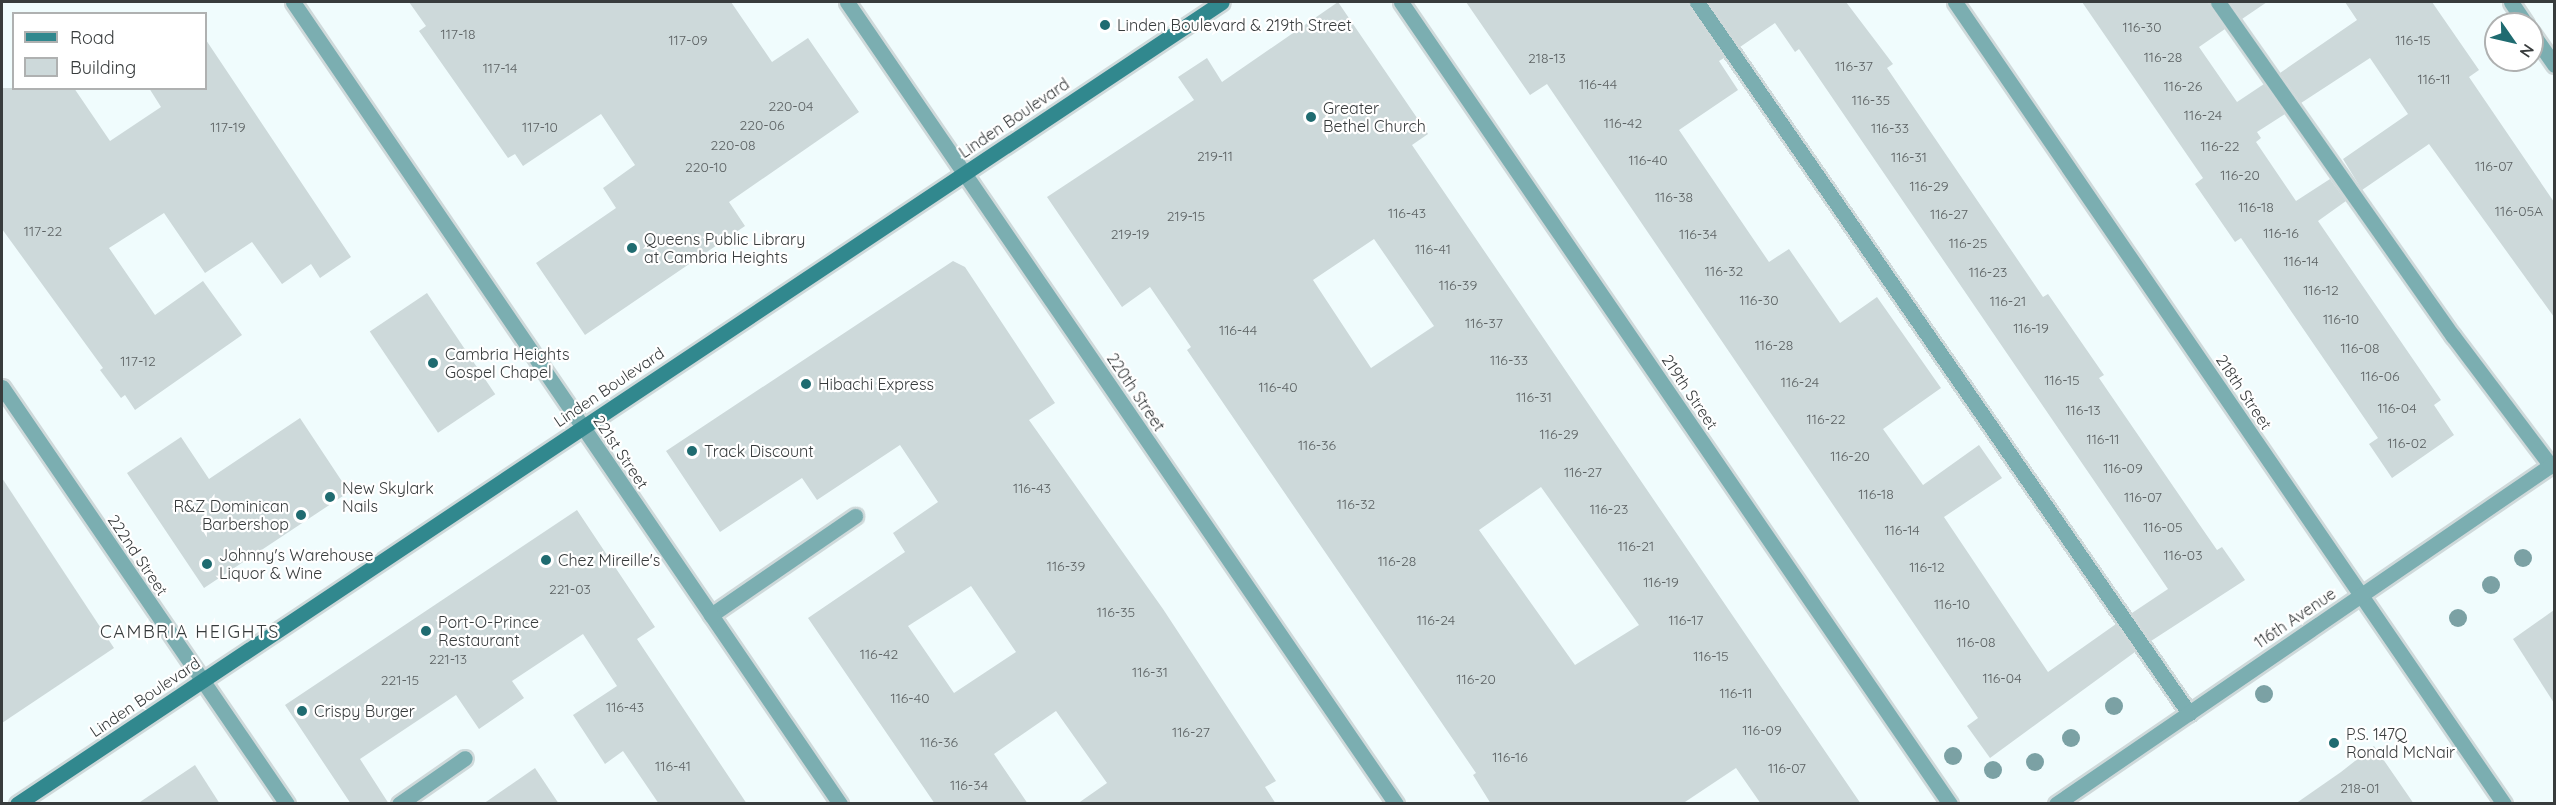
<!DOCTYPE html>
<style>
body{margin:0}
#map{position:relative;width:2556px;height:805px;overflow:hidden;background:#f0fcfd;font-family:Quicksand,sans-serif}
div>[style]{position:absolute}
.building>*{inset:0;background:#cdd9da;transform-origin:0 0}
.roads{filter:drop-shadow(2px 0 #cfd9da) drop-shadow(-2px 0 #cfd9da) drop-shadow(0 2px #cfd9da) drop-shadow(0 -2px #cfd9da)}
.lane>*{height:15px;margin:-7.5px;padding:0 7.5px;transform-origin:7.5px;border-radius:7.5px;background:#7baeb1}
.street>*{height:15px;margin:-7.5px;padding:0 7.5px;transform-origin:7.5px;border-radius:7.5px;background:#7baeb1}
.secondary>*{height:15px;margin:-7.5px;padding:0 7.5px;transform-origin:7.5px;border-radius:7.5px;background:#31888e}
.trees>*{width:18px;height:18px;margin:-9px;border-radius:50%;background:#7ba1a4}
.dots>*{width:16px;height:16px;translate:-50% -50%;box-sizing:border-box;border:3px solid #fff;border-radius:50%}
span{translate:-50% -50%;white-space:nowrap;text-align:center;line-height:1.15;-webkit-text-stroke:4.5px #fff;paint-order:stroke}
.number-label{font-size:14px;color:#5d6364}
.number-label span{-webkit-text-stroke-width:0}
.poi-label{font-size:16px;color:#383c3d}
.left{translate:0 -50%;text-align:left}
.right{translate:-100% -50%;text-align:right}
.street-label{font-size:16px;color:#383c3d}
.neighbourhood-label{font-size:18px;color:#383c3d;letter-spacing:1.5px}
.frame{position:absolute;inset:0;border:3px solid #383c3d;pointer-events:none}
.legend{position:absolute;left:12px;top:12px;width:195px;height:78px;box-sizing:border-box;background:#fff;border:2px solid #afb1b1;margin:0;padding:8px 10px;list-style:none;font-size:18px;color:#383c3d}
.legend li{display:flex;align-items:center;gap:12px;height:30px}
.legend b{width:30px;border:2px solid #afb1b1}
.north{position:absolute;left:2484px;top:12px;width:60px;height:60px;box-sizing:border-box;background:#fff;border:2px solid #afb1b1;border-radius:50%;rotate:124deg;font-size:16px;font-weight:700;line-height:24px;text-align:center;color:#383c3d}
.north::after{content:'';display:block;margin:auto;width:21px;height:27px;background:#1f6b70;clip-path:polygon(50% 0,100% 100%,50% 72%,0 100%)}
</style>
<div id="map">
<div class="building">
<i style="clip-path:polygon(409px 2px,731px 2px,772px 62px,808px 38px,859px 112px,729px 202px,745px 226px,585px 335px,536px 263px,616px 208px,603px 188px,635px 165px,601px 114px,523px 166px,515px 154px,508px 158px,419px 31px,426px 26px)"></i>
<i style="clip-path:polygon(evenodd,1338px 2px,1428px 134px,1412px 145px,1861px 804px,1761px 804px,1736px 768px,1682px 804px,1491px 804px,1473px 775px,1476px 773px,1187px 350px,1191px 347px,1150px 287px,1122px 307px,1047px 197px,1194px 100px,1178px 77px,1207px 58px,1222px 82px,1338px 2px,1374px 239px,1434px 326px,1371px 368px,1313px 280px,1374px 239px,1338px 2px,1541px 487px,1639px 625px,1575px 665px,1479px 530px,1541px 487px)"></i>
<i style="clip-path:polygon(1466px 2px,1687px 2px,1724px 58px,1719px 61px,1738px 90px,1679px 130px,1769px 262px,1789px 249px,1840px 323px,1877px 297px,1941px 388px,1883px 429px,1923px 485px,1979px 445px,2002px 478px,1944px 517px,2048px 672px,2116px 624px,2135px 652px,1990px 758px,1967px 726px,1978px 718px,1547px 84px,1530px 95px)"></i>
<i style="clip-path:polygon(1709px 2px,1846px 2px,1893px 64px,1887px 68px,2024px 269px,2043px 297px,2048px 294px,2104px 375px,2099px 378px,2199px 524px,2217px 550px,2222px 547px,2245px 580px,2151px 641px,2132px 613px,2168px 589px,1799px 49px,1795px 52px,1775px 23px,1740px 47px)"></i>
<i style="clip-path:polygon(2082px 2px,2208px 2px,2225px 29px,2199px 47px,2237px 102px,2264px 84px,2285px 114px,2257px 132px,2261px 138px,2256px 142px,2296px 201px,2330px 179px,2346px 201px,2318px 221px,2441px 400px,2434px 405px,2454px 435px,2392px 478px,2369px 444px,2378px 438px,2241px 238px,2235px 242px,2195px 184px,2203px 178px)"></i>
<i style="clip-path:polygon(2230px 2px,2267px 2px,2242px 19px)"></i>
<i style="clip-path:polygon(2345px 2px,2432px 2px,2479px 70px,2469px 77px,2554px 202px,2554px 317px,2429px 144px,2362px 190px,2343px 159px,2408px 114px,2370px 58px,2301px 103px,2280px 73px,2357px 20px)"></i>
<i style="clip-path:polygon(206px 40px,351px 257px,320px 278px,311px 264px,282px 284px,252px 242px,205px 273px,164px 213px,109px 248px,155px 315px,203px 281px,242px 335px,135px 410px,125px 395px,121px 398px,100px 370px,103px 368px,2px 229px,2px 88px,74px 88px,110px 141px,161px 107px,149px 88px,206px 88px)"></i>
<i style="clip-path:polygon(evenodd,953px 261px,965px 267px,1055px 403px,1029px 420px,1163px 609px,1276px 781px,1265px 787px,1276px 804px,1077px 804px,1107px 783px,1056px 711px,994px 754px,1028px 804px,935px 804px,808px 618px,905px 552px,893px 533px,938px 502px,900px 445px,817px 500px,802px 478px,720px 532px,666px 451px,953px 261px,971px 586px,1016px 652px,954px 693px,908px 626px,971px 586px)"></i>
<i style="left:427px;top:293px;width:122px;height:69px;rotate:56deg"></i>
<i style="clip-path:polygon(300px 418px,349px 492px,204px 588px,127px 473px,181px 437px,209px 479px)"></i>
<i style="clip-path:polygon(2px 478px,114px 648px,2px 723px)"></i>
<i style="clip-path:polygon(577px 510px,655px 627px,637px 639px,747px 804px,659px 804px,623px 751px,605px 764px,573px 715px,617px 686px,583px 634px,512px 681px,524px 698px,479px 729px,456px 695px,360px 759px,389px 804px,351px 804px,285px 705px)"></i>
<i style="clip-path:polygon(2554px 610px,2554px 703px,2513px 639px)"></i>
<i style="clip-path:polygon(2374px 746px,2414px 804px,2295px 804px,2341px 772px)"></i>
<i style="clip-path:polygon(195px 765px,220px 804px,137px 804px)"></i>
<i style="clip-path:polygon(535px 768px,559px 804px,483px 804px)"></i>
</div>
<div class="roads">
<div class="lane">
<i style="left:1697px;top:2px;width:865px;rotate:55.32deg"></i>
<i style="left:2218px;top:2px;width:408px;rotate:54.9deg"></i>
<i style="left:2453px;top:336px;width:163px;rotate:53deg"></i>
<i style="left:711px;top:615px;width:175px;rotate:-34.5deg"></i>
<i style="left:399px;top:804px;width:80px;rotate:-34.9deg"></i>
</div>
<div class="street">
<i style="left:293px;top:2px;width:971px;rotate:55.7deg"></i>
<i style="left:847px;top:2px;width:972px;rotate:55.61deg"></i>
<i style="left:1401px;top:2px;width:972px;rotate:55.61deg"></i>
<i style="left:1955px;top:2px;width:972px;rotate:55.61deg"></i>
<i style="left:2511px;top:2px;width:27px;rotate:56deg"></i>
<i style="left:2532px;top:33px;width:39px;rotate:55deg"></i>
<i style="left:2px;top:387px;width:505px;rotate:55.65deg"></i>
<i style="left:2056px;top:804px;width:604px;rotate:-34.4deg"></i>
</div>
<div class="secondary">
<i style="left:17px;top:804px;width:1447px;rotate:-33.65deg"></i>
</div>
</div>
<div class="trees">
<i style="left:2523px;top:558px"></i>
<i style="left:2491px;top:585px"></i>
<i style="left:2458px;top:618px"></i>
<i style="left:2264px;top:694px"></i>
<i style="left:2114px;top:706px"></i>
<i style="left:2071px;top:738px"></i>
<i style="left:1953px;top:756px"></i>
<i style="left:2035px;top:762px"></i>
<i style="left:1993px;top:770px"></i>
</div>
<div class="dots">
<i style="left:1105px;top:25px;background:#1f6b70"></i>
<i style="left:1311px;top:117px;background:#1f6b70"></i>
<i style="left:632px;top:248px;background:#1f6b70"></i>
<i style="left:433px;top:363px;background:#1f6b70"></i>
<i style="left:806px;top:384px;background:#1f6b70"></i>
<i style="left:692px;top:451px;background:#1f6b70"></i>
<i style="left:330px;top:497px;background:#1f6b70"></i>
<i style="left:301px;top:515px;background:#1f6b70"></i>
<i style="left:546px;top:560px;background:#1f6b70"></i>
<i style="left:207px;top:564px;background:#1f6b70"></i>
<i style="left:426px;top:631px;background:#1f6b70"></i>
<i style="left:302px;top:711px;background:#1f6b70"></i>
<i style="left:2334px;top:743px;background:#1f6b70"></i>
</div>
<div class="number-label">
<span style="left:2142px;top:27px">116-30</span>
<span style="left:458px;top:34px">117-18</span>
<span style="left:688px;top:40px">117-09</span>
<span style="left:2413px;top:40px">116-15</span>
<span style="left:2163px;top:57px">116-28</span>
<span style="left:1547px;top:58px">218-13</span>
<span style="left:1854px;top:66px">116-37</span>
<span style="left:500px;top:68px">117-14</span>
<span style="left:2434px;top:79px">116-11</span>
<span style="left:1598px;top:84px">116-44</span>
<span style="left:2183px;top:86px">116-26</span>
<span style="left:1871px;top:100px">116-35</span>
<span style="left:791px;top:106px">220-04</span>
<span style="left:2203px;top:115px">116-24</span>
<span style="left:1623px;top:123px">116-42</span>
<span style="left:762px;top:125px">220-06</span>
<span style="left:228px;top:127px">117-19</span>
<span style="left:540px;top:127px">117-10</span>
<span style="left:1890px;top:128px">116-33</span>
<span style="left:733px;top:145px">220-08</span>
<span style="left:2220px;top:146px">116-22</span>
<span style="left:1215px;top:156px">219-11</span>
<span style="left:1909px;top:157px">116-31</span>
<span style="left:1648px;top:160px">116-40</span>
<span style="left:2494px;top:166px">116-07</span>
<span style="left:706px;top:167px">220-10</span>
<span style="left:2240px;top:175px">116-20</span>
<span style="left:1929px;top:186px">116-29</span>
<span style="left:1674px;top:197px">116-38</span>
<span style="left:2256px;top:207px">116-18</span>
<span style="left:2519px;top:211px">116-05A</span>
<span style="left:1407px;top:213px">116-43</span>
<span style="left:1949px;top:214px">116-27</span>
<span style="left:1186px;top:216px">219-15</span>
<span style="left:43px;top:231px">117-22</span>
<span style="left:2281px;top:233px">116-16</span>
<span style="left:1130px;top:234px">219-19</span>
<span style="left:1698px;top:234px">116-34</span>
<span style="left:1968px;top:243px">116-25</span>
<span style="left:1433px;top:249px">116-41</span>
<span style="left:2301px;top:261px">116-14</span>
<span style="left:1724px;top:271px">116-32</span>
<span style="left:1988px;top:272px">116-23</span>
<span style="left:1458px;top:285px">116-39</span>
<span style="left:2321px;top:290px">116-12</span>
<span style="left:1759px;top:300px">116-30</span>
<span style="left:2008px;top:301px">116-21</span>
<span style="left:2341px;top:319px">116-10</span>
<span style="left:1484px;top:323px">116-37</span>
<span style="left:2031px;top:328px">116-19</span>
<span style="left:1238px;top:330px">116-44</span>
<span style="left:1774px;top:345px">116-28</span>
<span style="left:2360px;top:348px">116-08</span>
<span style="left:1509px;top:360px">116-33</span>
<span style="left:138px;top:361px">117-12</span>
<span style="left:2380px;top:376px">116-06</span>
<span style="left:2062px;top:380px">116-15</span>
<span style="left:1800px;top:382px">116-24</span>
<span style="left:1278px;top:387px">116-40</span>
<span style="left:1534px;top:397px">116-31</span>
<span style="left:2397px;top:408px">116-04</span>
<span style="left:2083px;top:410px">116-13</span>
<span style="left:1826px;top:419px">116-22</span>
<span style="left:1559px;top:434px">116-29</span>
<span style="left:2103px;top:439px">116-11</span>
<span style="left:2407px;top:443px">116-02</span>
<span style="left:1317px;top:445px">116-36</span>
<span style="left:1850px;top:456px">116-20</span>
<span style="left:2123px;top:468px">116-09</span>
<span style="left:1583px;top:472px">116-27</span>
<span style="left:1032px;top:488px">116-43</span>
<span style="left:1876px;top:494px">116-18</span>
<span style="left:2143px;top:497px">116-07</span>
<span style="left:1356px;top:504px">116-32</span>
<span style="left:1609px;top:509px">116-23</span>
<span style="left:2163px;top:527px">116-05</span>
<span style="left:1902px;top:530px">116-14</span>
<span style="left:1636px;top:546px">116-21</span>
<span style="left:2183px;top:555px">116-03</span>
<span style="left:1397px;top:561px">116-28</span>
<span style="left:1066px;top:566px">116-39</span>
<span style="left:1927px;top:567px">116-12</span>
<span style="left:1661px;top:582px">116-19</span>
<span style="left:570px;top:589px">221-03</span>
<span style="left:1952px;top:604px">116-10</span>
<span style="left:1116px;top:612px">116-35</span>
<span style="left:1436px;top:620px">116-24</span>
<span style="left:1686px;top:620px">116-17</span>
<span style="left:1976px;top:642px">116-08</span>
<span style="left:879px;top:654px">116-42</span>
<span style="left:1711px;top:656px">116-15</span>
<span style="left:448px;top:659px">221-13</span>
<span style="left:1150px;top:672px">116-31</span>
<span style="left:2002px;top:678px">116-04</span>
<span style="left:1476px;top:679px">116-20</span>
<span style="left:400px;top:680px">221-15</span>
<span style="left:1736px;top:693px">116-11</span>
<span style="left:910px;top:698px">116-40</span>
<span style="left:625px;top:707px">116-43</span>
<span style="left:1762px;top:730px">116-09</span>
<span style="left:1191px;top:732px">116-27</span>
<span style="left:939px;top:742px">116-36</span>
<span style="left:1510px;top:757px">116-16</span>
<span style="left:673px;top:766px">116-41</span>
<span style="left:1787px;top:768px">116-07</span>
<span style="left:969px;top:785px">116-34</span>
<span style="left:2360px;top:788px">218-01</span>
</div>
<div class="poi-label">
<span class="left" style="left:1117px;top:25px">Linden Boulevard &amp; 219th Street</span>
<span class="left" style="left:1323px;top:117px">Greater<br>Bethel Church</span>
<span class="left" style="left:644px;top:248px">Queens Public Library<br>at Cambria Heights</span>
<span class="left" style="left:445px;top:363px">Cambria Heights<br>Gospel Chapel</span>
<span class="left" style="left:818px;top:384px">Hibachi Express</span>
<span class="left" style="left:704px;top:451px">Track Discount</span>
<span class="left" style="left:342px;top:497px">New Skylark<br>Nails</span>
<span class="right" style="left:289px;top:515px">R&amp;Z Dominican<br>Barbershop</span>
<span class="left" style="left:219px;top:564px">Johnny's Warehouse<br>Liquor &amp; Wine</span>
<span class="left" style="left:558px;top:560px">Chez Mireille's</span>
<span class="left" style="left:438px;top:631px">Port-O-Prince<br>Restaurant</span>
<span class="left" style="left:314px;top:711px">Crispy Burger</span>
<span class="left" style="left:2346px;top:743px">P.S. 147Q<br>Ronald McNair</span>
</div>
<div class="street-label">
<span style="left:1014px;top:118px;rotate:-34deg">Linden Boulevard</span>
<span style="left:609px;top:387px;rotate:-34deg">Linden Boulevard</span>
<span style="left:1136px;top:392px;rotate:56deg">220th Street</span>
<span style="left:1690px;top:392px;rotate:56deg">219th Street</span>
<span style="left:2244px;top:392px;rotate:56deg">218th Street</span>
<span style="left:621px;top:452px;rotate:56deg">221st Street</span>
<span style="left:138px;top:555px;rotate:56deg">222nd Street</span>
<span style="left:2295px;top:618px;rotate:-34deg">116th Avenue</span>
<span style="left:145px;top:697px;rotate:-34deg">Linden Boulevard</span>
</div>
<div class="neighbourhood-label">
<span style="left:190px;top:632px">CAMBRIA HEIGHTS</span>
</div>
<div class="frame"></div>
<ul class="legend">
<li><b style="height:8px;background:#31888e"></b>Road</li>
<li><b style="height:16px;background:#cdd9da"></b>Building</li>
</ul>
<div class="north">N</div>
</div>
